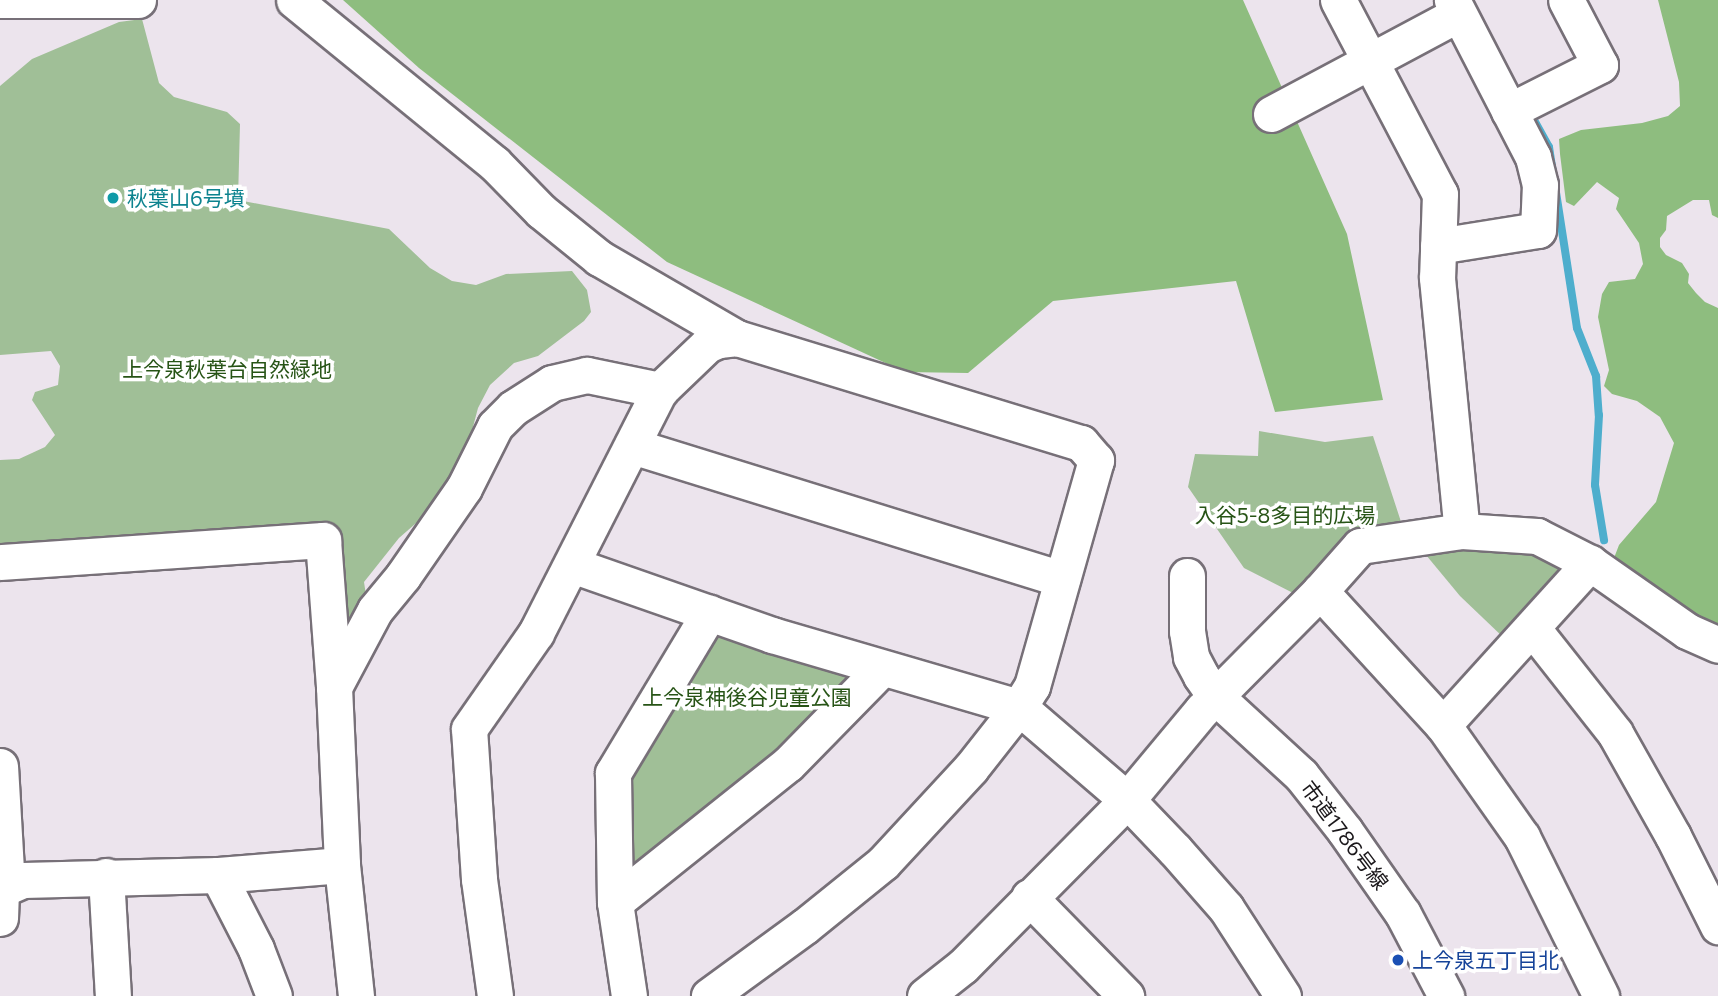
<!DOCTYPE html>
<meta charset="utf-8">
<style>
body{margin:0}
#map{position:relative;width:1718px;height:996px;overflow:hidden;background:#ece4ed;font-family:Commissioner,"Noto Sans JP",sans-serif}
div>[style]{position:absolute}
.green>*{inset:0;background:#a0bf97}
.forest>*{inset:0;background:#8ebd7f}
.stream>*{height:8px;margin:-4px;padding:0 4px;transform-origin:4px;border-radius:4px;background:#4eaecd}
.roads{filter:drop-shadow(2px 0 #777078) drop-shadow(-2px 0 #777078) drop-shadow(0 2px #777078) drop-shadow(0 -2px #777078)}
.minor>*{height:35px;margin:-17.5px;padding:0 17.5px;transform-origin:17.5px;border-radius:17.5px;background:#fff}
.dots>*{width:19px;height:19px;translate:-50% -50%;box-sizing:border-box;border:4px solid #fff;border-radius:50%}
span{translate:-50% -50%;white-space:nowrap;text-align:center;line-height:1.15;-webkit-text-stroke:7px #fff;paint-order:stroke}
.culture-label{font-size:21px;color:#0d838f}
.left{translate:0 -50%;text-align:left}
.park-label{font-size:21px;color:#275416}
.street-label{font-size:21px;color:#1a171a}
.transit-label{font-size:21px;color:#164399}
</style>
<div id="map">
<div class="green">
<i style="clip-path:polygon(142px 19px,159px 83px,174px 97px,227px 112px,240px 124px,238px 200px,389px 229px,430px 268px,452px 281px,476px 285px,506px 274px,572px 271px,587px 290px,591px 312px,584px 321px,538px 356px,514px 363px,490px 385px,478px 408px,469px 442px,430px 511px,399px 538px,364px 582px,367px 602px,361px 611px,345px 620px,327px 531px,0 548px,0 460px,19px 459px,45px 447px,55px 435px,32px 400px,35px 392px,58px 385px,60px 366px,51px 351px,0 355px,0 86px,32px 59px,119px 22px)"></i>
<i style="clip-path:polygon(1259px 431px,1325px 442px,1373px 436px,1404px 531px,1297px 595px,1244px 568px,1188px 487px,1195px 454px,1258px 456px)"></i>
<i style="clip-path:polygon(1518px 546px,1565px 568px,1505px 639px,1460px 596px,1426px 555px,1476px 548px)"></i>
<i style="clip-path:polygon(717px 630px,850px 673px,781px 752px,639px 866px,626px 861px,629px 765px)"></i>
</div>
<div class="forest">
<i style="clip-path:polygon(343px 0,1243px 0,1347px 234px,1383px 400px,1275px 412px,1236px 281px,1053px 301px,968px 373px,905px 372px,667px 262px,419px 68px)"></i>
<i style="clip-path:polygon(1658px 0,1718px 0,1718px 218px,1712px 215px,1709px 200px,1693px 200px,1667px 216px,1666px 230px,1660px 238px,1660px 247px,1666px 255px,1682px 263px,1689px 274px,1688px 283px,1696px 293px,1705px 302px,1718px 308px,1718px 640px,1622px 574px,1614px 558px,1619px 545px,1656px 502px,1674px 443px,1660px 417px,1637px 401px,1612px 394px,1604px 386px,1609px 370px,1598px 317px,1602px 294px,1609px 282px,1635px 279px,1643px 264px,1639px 243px,1616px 209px,1619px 198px,1597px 182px,1574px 206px,1566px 202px,1560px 154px,1559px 139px,1581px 130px,1642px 123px,1668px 116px,1680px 106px,1679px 82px)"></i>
</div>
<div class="stream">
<i style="left:1529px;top:111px;width:41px;rotate:60.9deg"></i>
<i style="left:1549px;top:147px;width:183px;rotate:81.2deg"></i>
<i style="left:1577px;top:328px;width:52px;rotate:68.4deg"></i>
<i style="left:1596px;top:376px;width:39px;rotate:86deg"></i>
<i style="left:1599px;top:415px;width:70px;rotate:93.3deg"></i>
<i style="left:1595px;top:485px;width:56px;rotate:80.7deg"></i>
</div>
<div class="roads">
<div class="minor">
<i style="left:0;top:0;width:138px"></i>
<i style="left:294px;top:0;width:258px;rotate:39.2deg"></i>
<i style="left:494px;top:163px;width:67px;rotate:45.6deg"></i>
<i style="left:541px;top:211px;width:75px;rotate:39deg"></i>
<i style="left:599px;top:258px;width:160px;rotate:30.1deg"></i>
<i style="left:737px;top:338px;width:360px;rotate:17deg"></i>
<i style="left:1081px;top:443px;width:23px;rotate:49deg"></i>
<i style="left:1096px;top:460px;width:235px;rotate:105.8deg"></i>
<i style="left:1032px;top:686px;width:25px;rotate:122deg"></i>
<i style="left:1019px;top:707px;width:78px;rotate:128.2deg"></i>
<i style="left:971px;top:768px;width:129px;rotate:132.8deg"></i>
<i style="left:883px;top:863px;width:100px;rotate:141.1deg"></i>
<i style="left:805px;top:926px;width:119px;rotate:143.9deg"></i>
<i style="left:1338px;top:0;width:219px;rotate:62.3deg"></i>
<i style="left:1440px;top:194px;width:84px;rotate:92deg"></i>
<i style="left:1437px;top:278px;width:254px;rotate:84.4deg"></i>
<i style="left:1509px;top:111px;width:102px;rotate:-26.8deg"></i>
<i style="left:1600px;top:65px;width:73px;rotate:-117.6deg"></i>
<i style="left:1271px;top:114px;width:212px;rotate:-28.1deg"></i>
<i style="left:1438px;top:246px;width:101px;rotate:-9.1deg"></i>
<i style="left:1538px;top:230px;width:45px;rotate:-87.5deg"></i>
<i style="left:1540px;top:185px;width:29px;rotate:-104deg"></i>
<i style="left:1533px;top:157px;width:177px;rotate:-117.3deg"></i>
<i style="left:632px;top:446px;width:450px;rotate:17.2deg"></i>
<i style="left:0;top:562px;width:324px;rotate:-3.9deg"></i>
<i style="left:323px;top:540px;width:147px;rotate:85.7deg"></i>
<i style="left:334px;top:687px;width:178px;rotate:87.4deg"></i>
<i style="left:342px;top:865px;width:124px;rotate:175.4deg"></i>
<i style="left:218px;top:875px;width:195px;rotate:178.5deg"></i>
<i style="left:23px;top:880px;width:25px;rotate:157deg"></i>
<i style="left:572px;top:565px;width:212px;rotate:19.3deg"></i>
<i style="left:772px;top:635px;width:257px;rotate:16.3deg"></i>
<i style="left:1019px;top:707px;width:143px;rotate:40.7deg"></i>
<i style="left:1127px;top:800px;width:69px;rotate:46.2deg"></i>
<i style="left:1175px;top:850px;width:77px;rotate:48.7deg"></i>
<i style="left:1226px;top:908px;width:105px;rotate:57.1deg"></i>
<i style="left:1187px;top:576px;width:55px;rotate:90deg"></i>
<i style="left:1187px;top:631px;width:26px;rotate:81deg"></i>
<i style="left:1191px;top:657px;width:21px;rotate:62deg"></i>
<i style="left:1201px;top:676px;width:24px;rotate:55deg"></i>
<i style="left:1215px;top:696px;width:117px;rotate:42.6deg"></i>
<i style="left:1301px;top:775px;width:71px;rotate:51.8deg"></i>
<i style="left:1345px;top:831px;width:101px;rotate:55.1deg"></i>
<i style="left:1403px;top:914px;width:93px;rotate:62.3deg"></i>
<i style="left:1320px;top:591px;width:182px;rotate:47.5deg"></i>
<i style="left:1443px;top:725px;width:137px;rotate:54.8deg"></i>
<i style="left:1522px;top:837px;width:178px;rotate:63.6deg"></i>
<i style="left:1533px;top:629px;width:132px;rotate:51.7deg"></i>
<i style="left:1615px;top:733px;width:118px;rotate:60.6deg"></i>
<i style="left:1673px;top:836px;width:101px;rotate:63.4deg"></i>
<i style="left:334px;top:687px;width:87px;rotate:-62deg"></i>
<i style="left:375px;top:610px;width:44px;rotate:-50.5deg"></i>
<i style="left:403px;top:576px;width:107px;rotate:-55.3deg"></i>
<i style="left:464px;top:488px;width:69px;rotate:-63.4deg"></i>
<i style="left:495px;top:426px;width:25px;rotate:-45deg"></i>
<i style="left:513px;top:408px;width:46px;rotate:-32.7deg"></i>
<i style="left:552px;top:383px;width:36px;rotate:-13deg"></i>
<i style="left:587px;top:375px;width:75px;rotate:11.6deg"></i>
<i style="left:1443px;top:725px;width:219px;rotate:-47.8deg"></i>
<i style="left:0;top:766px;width:103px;rotate:86.7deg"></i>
<i style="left:6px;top:869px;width:22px;rotate:103deg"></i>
<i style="left:1px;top:890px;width:28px;rotate:92deg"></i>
<i style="left:342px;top:865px;width:132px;rotate:83.9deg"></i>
<i style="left:218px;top:875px;width:83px;rotate:62.8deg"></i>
<i style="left:256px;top:949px;width:50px;rotate:69deg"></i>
<i style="left:106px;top:876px;width:120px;rotate:86.7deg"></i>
<i style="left:1029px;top:897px;width:139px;rotate:45.6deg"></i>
<i style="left:615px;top:902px;width:221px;rotate:-38.6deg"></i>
<i style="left:788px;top:764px;width:133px;rotate:-45.6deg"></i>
<i style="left:495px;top:996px;width:118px;rotate:-97.8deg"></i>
<i style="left:479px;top:879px;width:150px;rotate:-93.8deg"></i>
<i style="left:469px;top:729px;width:117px;rotate:-55.1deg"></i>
<i style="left:536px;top:633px;width:273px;rotate:-63deg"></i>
<i style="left:660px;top:390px;width:65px;rotate:-43.8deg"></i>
<i style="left:707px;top:345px;width:13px;rotate:-23deg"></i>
<i style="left:719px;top:340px;width:18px;rotate:-6deg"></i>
<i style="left:629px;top:996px;width:95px;rotate:-98.5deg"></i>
<i style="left:615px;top:902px;width:129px;rotate:-90.9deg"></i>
<i style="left:613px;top:773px;width:187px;rotate:-59deg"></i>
<i style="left:925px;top:996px;width:48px;rotate:-38.3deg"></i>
<i style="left:963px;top:966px;width:233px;rotate:-45.3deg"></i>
<i style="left:1127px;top:800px;width:117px;rotate:-50.2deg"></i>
<i style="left:1202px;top:710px;width:168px;rotate:-45.2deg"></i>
<i style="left:1320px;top:591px;width:60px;rotate:-48.4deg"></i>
<i style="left:1360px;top:546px;width:103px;rotate:-8.4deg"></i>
<i style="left:1462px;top:531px;width:75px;rotate:3.8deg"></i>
<i style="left:1537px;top:536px;width:59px;rotate:27deg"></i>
<i style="left:1590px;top:563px;width:118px;rotate:35deg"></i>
<i style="left:1687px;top:631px;width:34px;rotate:24deg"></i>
</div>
</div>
<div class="dots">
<i style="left:113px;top:198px;background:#0f9aa8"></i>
<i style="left:1398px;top:960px;background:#1a4fb4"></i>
</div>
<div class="culture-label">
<span class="left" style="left:127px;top:198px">秋葉山6号墳</span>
</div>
<div class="park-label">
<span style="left:227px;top:369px">上今泉秋葉台自然緑地</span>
<span style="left:1285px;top:515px">入谷5-8多目的広場</span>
<span style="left:747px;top:697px">上今泉神後谷児童公園</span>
</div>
<div class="street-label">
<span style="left:1345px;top:835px;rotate:53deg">市道1786号線</span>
</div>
<div class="transit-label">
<span class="left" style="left:1412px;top:960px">上今泉五丁目北</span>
</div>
</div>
